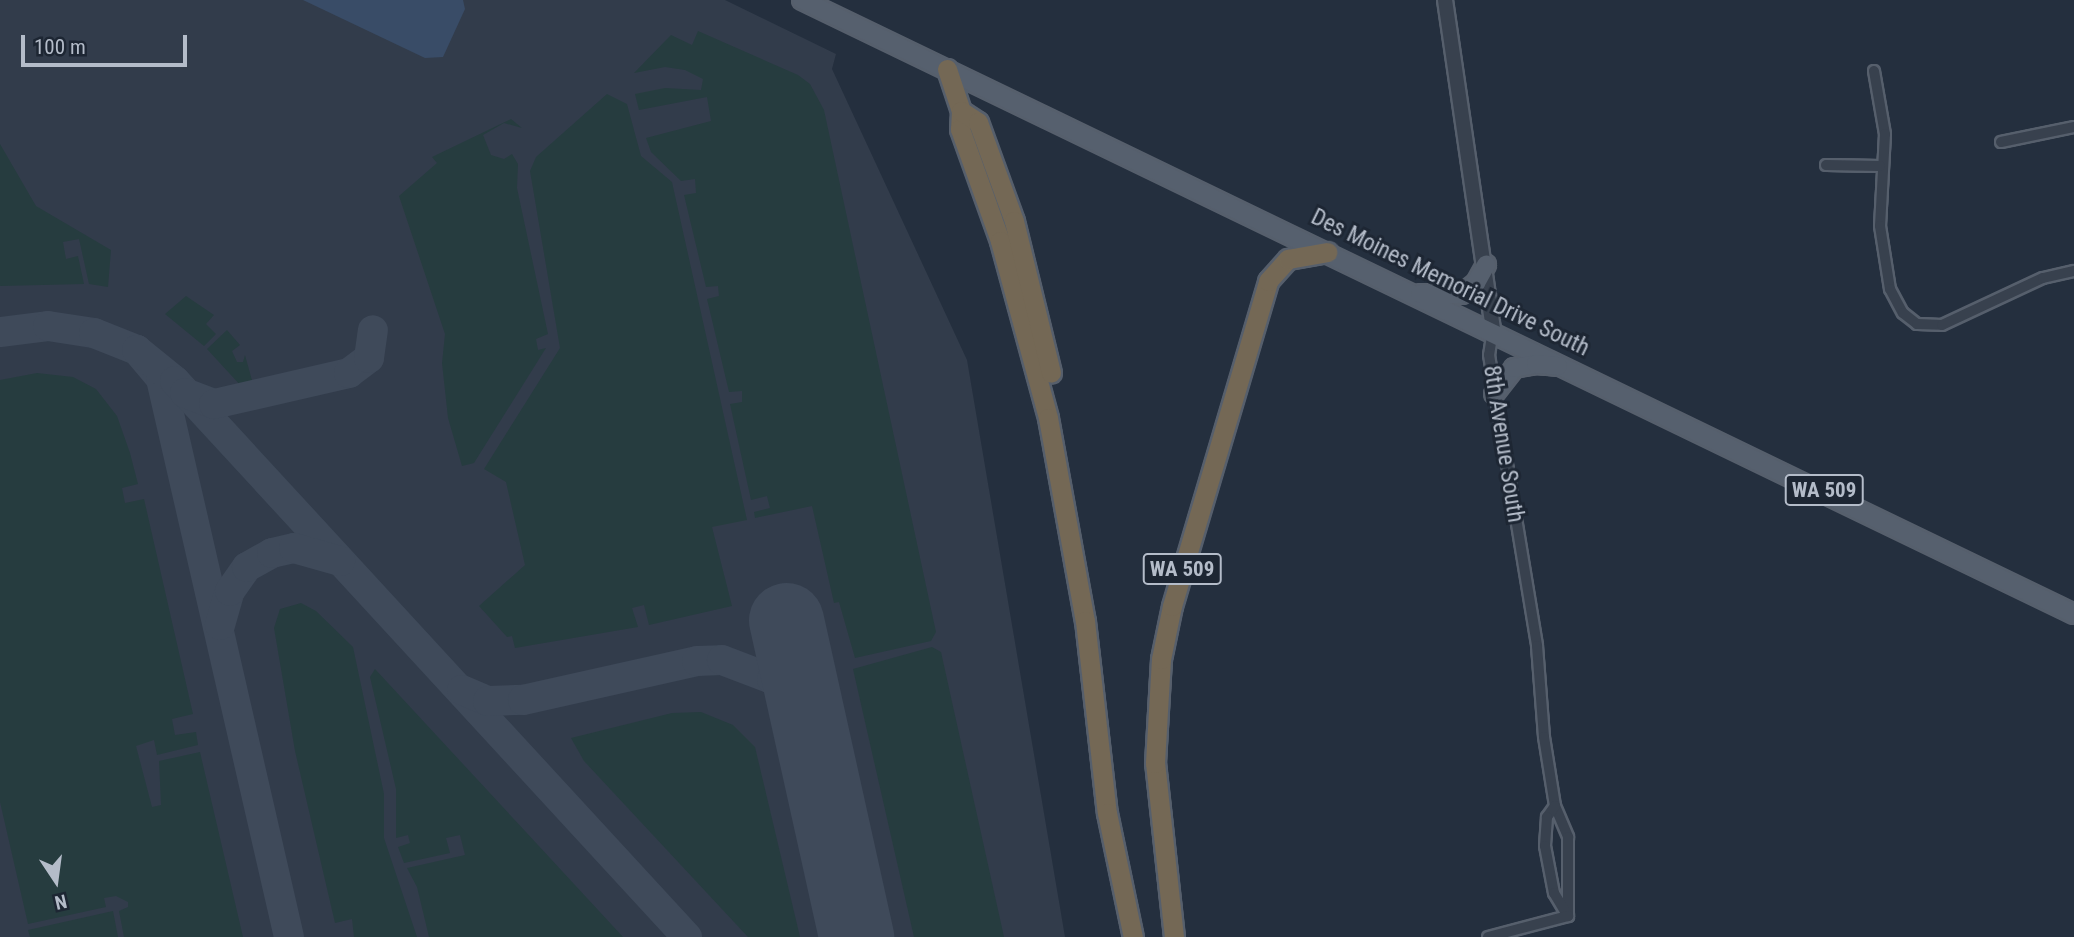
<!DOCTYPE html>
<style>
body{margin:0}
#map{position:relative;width:2074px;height:937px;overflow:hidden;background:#242f3e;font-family:"Roboto Condensed",sans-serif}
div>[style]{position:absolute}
.airport>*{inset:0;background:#323c4b}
.green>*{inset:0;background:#263c3f}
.water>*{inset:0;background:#394c67}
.taxiway>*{height:30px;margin:-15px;padding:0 15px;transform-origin:15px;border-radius:15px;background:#3f4a5a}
.runway>*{height:75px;margin:-37.5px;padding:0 37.5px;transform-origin:37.5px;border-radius:37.5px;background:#3f4a5a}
.roads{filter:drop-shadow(2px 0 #565f6c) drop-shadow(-2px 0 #565f6c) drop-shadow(0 2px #565f6c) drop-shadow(0 -2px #565f6c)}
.minor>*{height:10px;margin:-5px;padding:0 5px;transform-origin:5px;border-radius:5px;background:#38414e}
.tertiary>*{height:14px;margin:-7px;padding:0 7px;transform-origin:7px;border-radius:7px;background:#38414e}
.primary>*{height:18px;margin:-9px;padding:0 9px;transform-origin:9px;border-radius:9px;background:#56606e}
.motorway>*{height:19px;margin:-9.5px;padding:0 9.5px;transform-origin:9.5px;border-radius:9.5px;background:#746855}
span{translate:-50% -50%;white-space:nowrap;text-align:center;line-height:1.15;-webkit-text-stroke:6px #1d2633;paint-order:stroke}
.shield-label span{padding:2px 5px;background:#1d2633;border:2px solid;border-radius:5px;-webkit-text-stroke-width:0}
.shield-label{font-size:21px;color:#b4bcc9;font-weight:700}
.street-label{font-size:23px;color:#b4bcc9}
.north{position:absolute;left:21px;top:846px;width:70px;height:70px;-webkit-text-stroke:5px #1d2633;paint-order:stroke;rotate:167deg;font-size:19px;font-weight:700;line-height:28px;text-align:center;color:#b4bcc9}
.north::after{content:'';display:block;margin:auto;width:24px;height:32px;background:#b4bcc9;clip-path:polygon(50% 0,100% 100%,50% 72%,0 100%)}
.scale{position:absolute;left:21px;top:35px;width:166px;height:32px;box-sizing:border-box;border:4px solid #b4bcc9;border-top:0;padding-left:9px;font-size:21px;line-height:24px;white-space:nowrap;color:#b4bcc9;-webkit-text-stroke:5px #1d2633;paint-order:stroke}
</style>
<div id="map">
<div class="airport">
<i style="clip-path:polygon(0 0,725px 0,836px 54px,832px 69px,967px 360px,1065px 937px,0 937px)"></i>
</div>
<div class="green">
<i style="clip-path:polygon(698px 31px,798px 75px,810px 84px,824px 110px,936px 632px,931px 641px,855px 658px,839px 602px,834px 603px,812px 506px,755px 518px,754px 512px,770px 508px,767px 496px,751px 500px,730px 404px,742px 402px,742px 391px,729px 392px,707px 299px,719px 296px,718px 286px,706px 287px,684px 195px,696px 193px,695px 179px,681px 181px,651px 152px,646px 138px,711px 121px,707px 97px,639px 110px,635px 94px,665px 88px,701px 90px,703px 79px,685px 70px,665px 67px,634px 73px,671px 35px,692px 45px)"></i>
<i style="clip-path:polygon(607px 94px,627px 104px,641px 156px,672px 182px,747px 520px,712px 527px,732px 606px,649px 625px,644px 605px,632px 608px,638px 627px,515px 648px,512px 636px,507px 637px,479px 606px,525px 565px,506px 482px,484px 469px,560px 348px,530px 171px,536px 157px)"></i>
<i style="clip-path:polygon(511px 119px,522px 128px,504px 123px,483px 135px,491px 155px,504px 159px,512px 154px,518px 164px,517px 188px,548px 334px,536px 339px,538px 350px,546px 348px,474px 463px,462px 466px,448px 418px,442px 363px,445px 334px,399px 196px,437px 163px,432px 157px)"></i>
<i style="clip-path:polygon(0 144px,36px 206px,111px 250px,108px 287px,89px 284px,79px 239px,63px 242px,66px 259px,78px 256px,84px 284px,0 286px)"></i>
<i style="clip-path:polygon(186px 296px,214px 315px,206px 324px,216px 334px,204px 346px,165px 314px)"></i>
<i style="clip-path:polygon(227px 330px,240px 345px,232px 351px,237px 362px,243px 362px,245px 355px,253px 384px,242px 387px,207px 349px)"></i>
<i style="clip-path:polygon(37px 373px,73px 377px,96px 389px,117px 416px,130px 453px,138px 484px,122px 488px,125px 503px,144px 499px,193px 714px,172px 719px,175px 735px,196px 732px,198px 745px,157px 755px,154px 740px,136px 746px,152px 807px,161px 805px,159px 761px,200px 752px,243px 937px,124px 937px,119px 911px,128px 907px,128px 902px,116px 896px,104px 898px,106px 907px,28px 924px,0 802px,0 380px)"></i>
<i style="clip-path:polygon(301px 603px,316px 611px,353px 647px,384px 794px,384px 838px,417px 937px,354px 937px,352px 919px,335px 923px,295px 751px,274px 628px,280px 609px)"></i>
<i style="clip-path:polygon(932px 647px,941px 652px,1004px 937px,914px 937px,853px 669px)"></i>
<i style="clip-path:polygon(375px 669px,525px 831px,623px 937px,429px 937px,417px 887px,407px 868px,465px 855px,460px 835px,446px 838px,450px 853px,404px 863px,398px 847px,410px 843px,408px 835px,396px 838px,396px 789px,370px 677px)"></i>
<i style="clip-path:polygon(701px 712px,733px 725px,755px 747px,800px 937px,748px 937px,584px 761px,571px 738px,672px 713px)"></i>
<i style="clip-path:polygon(113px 911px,118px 937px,30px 937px,28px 930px)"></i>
</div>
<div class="water">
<i style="clip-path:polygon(303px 0,463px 0,465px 9px,443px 57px,425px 58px)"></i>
</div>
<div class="taxiway">
<i style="left:0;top:332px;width:48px;rotate:-7.1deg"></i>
<i style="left:48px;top:326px;width:47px;rotate:8.7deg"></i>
<i style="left:94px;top:333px;width:46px;rotate:21.6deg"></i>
<i style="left:137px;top:350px;width:38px;rotate:50deg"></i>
<i style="left:161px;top:379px;width:572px;rotate:77.08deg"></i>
<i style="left:137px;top:350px;width:49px;rotate:39.2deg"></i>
<i style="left:175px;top:381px;width:756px;rotate:47.36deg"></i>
<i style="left:185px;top:393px;width:31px;rotate:21deg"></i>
<i style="left:214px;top:404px;width:139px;rotate:-12.9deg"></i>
<i style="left:349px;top:373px;width:25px;rotate:-37deg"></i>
<i style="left:369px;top:358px;width:28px;rotate:-82deg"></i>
<i style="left:220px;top:625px;width:35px;rotate:-74deg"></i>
<i style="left:230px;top:591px;width:29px;rotate:-55deg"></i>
<i style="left:247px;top:567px;width:29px;rotate:-29deg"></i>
<i style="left:272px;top:553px;width:23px;rotate:-13deg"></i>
<i style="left:294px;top:548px;width:48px;rotate:15.8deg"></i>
<i style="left:462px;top:690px;width:28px;rotate:23deg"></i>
<i style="left:488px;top:701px;width:35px;rotate:-2deg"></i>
<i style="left:523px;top:700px;width:178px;rotate:-12.6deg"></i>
<i style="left:697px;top:661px;width:25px;rotate:-2deg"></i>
<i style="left:722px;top:660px;width:53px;rotate:20.8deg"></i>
<i style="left:772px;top:679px;width:26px;rotate:43deg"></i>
<i style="left:791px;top:697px;width:42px;rotate:61.6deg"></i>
</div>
<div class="runway">
<i style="left:786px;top:620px;width:325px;rotate:77.5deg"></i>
</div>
<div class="roads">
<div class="minor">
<i style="left:1874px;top:71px;width:64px;rotate:80.1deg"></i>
<i style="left:1885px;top:134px;width:92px;rotate:93.1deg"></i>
<i style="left:1880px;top:226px;width:64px;rotate:81deg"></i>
<i style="left:1890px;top:289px;width:27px;rotate:62deg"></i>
<i style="left:1903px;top:313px;width:18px;rotate:38deg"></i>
<i style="left:1917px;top:324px;width:25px;rotate:2deg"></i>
<i style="left:1942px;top:325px;width:111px;rotate:-25deg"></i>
<i style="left:2043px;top:278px;width:32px;rotate:-13deg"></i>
<i style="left:2001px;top:142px;width:75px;rotate:-11.6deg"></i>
<i style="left:1826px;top:165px;width:54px;rotate:1.1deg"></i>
<i style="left:1493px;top:330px;width:25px;rotate:99deg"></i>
<i style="left:1489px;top:355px;width:295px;rotate:80.6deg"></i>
<i style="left:1537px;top:646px;width:91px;rotate:85.6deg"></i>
<i style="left:1544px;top:737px;width:70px;rotate:80.9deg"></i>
<i style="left:1555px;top:806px;width:34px;rotate:67deg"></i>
<i style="left:1568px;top:837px;width:79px;rotate:90deg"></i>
<i style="left:1555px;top:806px;width:14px;rotate:126deg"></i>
<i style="left:1547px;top:817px;width:29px;rotate:94deg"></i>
<i style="left:1545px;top:846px;width:48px;rotate:79.2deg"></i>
<i style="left:1554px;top:893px;width:27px;rotate:59deg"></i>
<i style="left:1488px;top:937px;width:83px;rotate:-14.7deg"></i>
</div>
<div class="tertiary">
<i style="left:1445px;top:0;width:333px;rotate:81.7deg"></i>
</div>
<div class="primary">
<i style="left:802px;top:0;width:1412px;rotate:25.77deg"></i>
<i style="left:1420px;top:294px;width:42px"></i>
<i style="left:1462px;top:294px;width:18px;rotate:-38deg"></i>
<i style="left:1476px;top:283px;width:21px;rotate:-61deg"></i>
<i style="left:1494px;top:394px;width:33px;rotate:-52deg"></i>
<i style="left:1514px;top:368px;width:22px;rotate:-10deg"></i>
<i style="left:1536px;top:364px;width:22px;rotate:5deg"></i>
</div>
<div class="motorway">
<i style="left:947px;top:69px;width:44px;rotate:71.6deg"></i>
<i style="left:961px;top:111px;width:18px;rotate:93deg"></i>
<i style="left:960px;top:129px;width:119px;rotate:70.3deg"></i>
<i style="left:1000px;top:241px;width:183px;rotate:74.8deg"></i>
<i style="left:1048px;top:418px;width:206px;rotate:79.7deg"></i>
<i style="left:1085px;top:621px;width:193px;rotate:83.5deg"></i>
<i style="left:1107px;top:813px;width:127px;rotate:78.2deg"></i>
<i style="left:961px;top:111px;width:20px;rotate:33deg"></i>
<i style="left:978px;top:122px;width:105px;rotate:70deg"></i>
<i style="left:1014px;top:221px;width:156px;rotate:76.3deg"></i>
<i style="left:1174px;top:937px;width:175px;rotate:-96.2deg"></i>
<i style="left:1155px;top:763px;width:104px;rotate:-86.7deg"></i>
<i style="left:1161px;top:659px;width:54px;rotate:-78.3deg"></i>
<i style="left:1172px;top:606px;width:339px;rotate:-73.5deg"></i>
<i style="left:1268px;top:281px;width:30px;rotate:-48deg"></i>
<i style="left:1288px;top:259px;width:40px;rotate:-10deg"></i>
</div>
</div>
<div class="shield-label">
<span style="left:1824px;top:490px">WA 509</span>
<span style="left:1182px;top:569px">WA 509</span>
</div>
<div class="street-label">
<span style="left:1450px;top:283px;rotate:26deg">Des Moines Memorial Drive South</span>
<span style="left:1503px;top:444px;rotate:81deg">8th Avenue South</span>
</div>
<div class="north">N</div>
<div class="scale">100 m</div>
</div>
